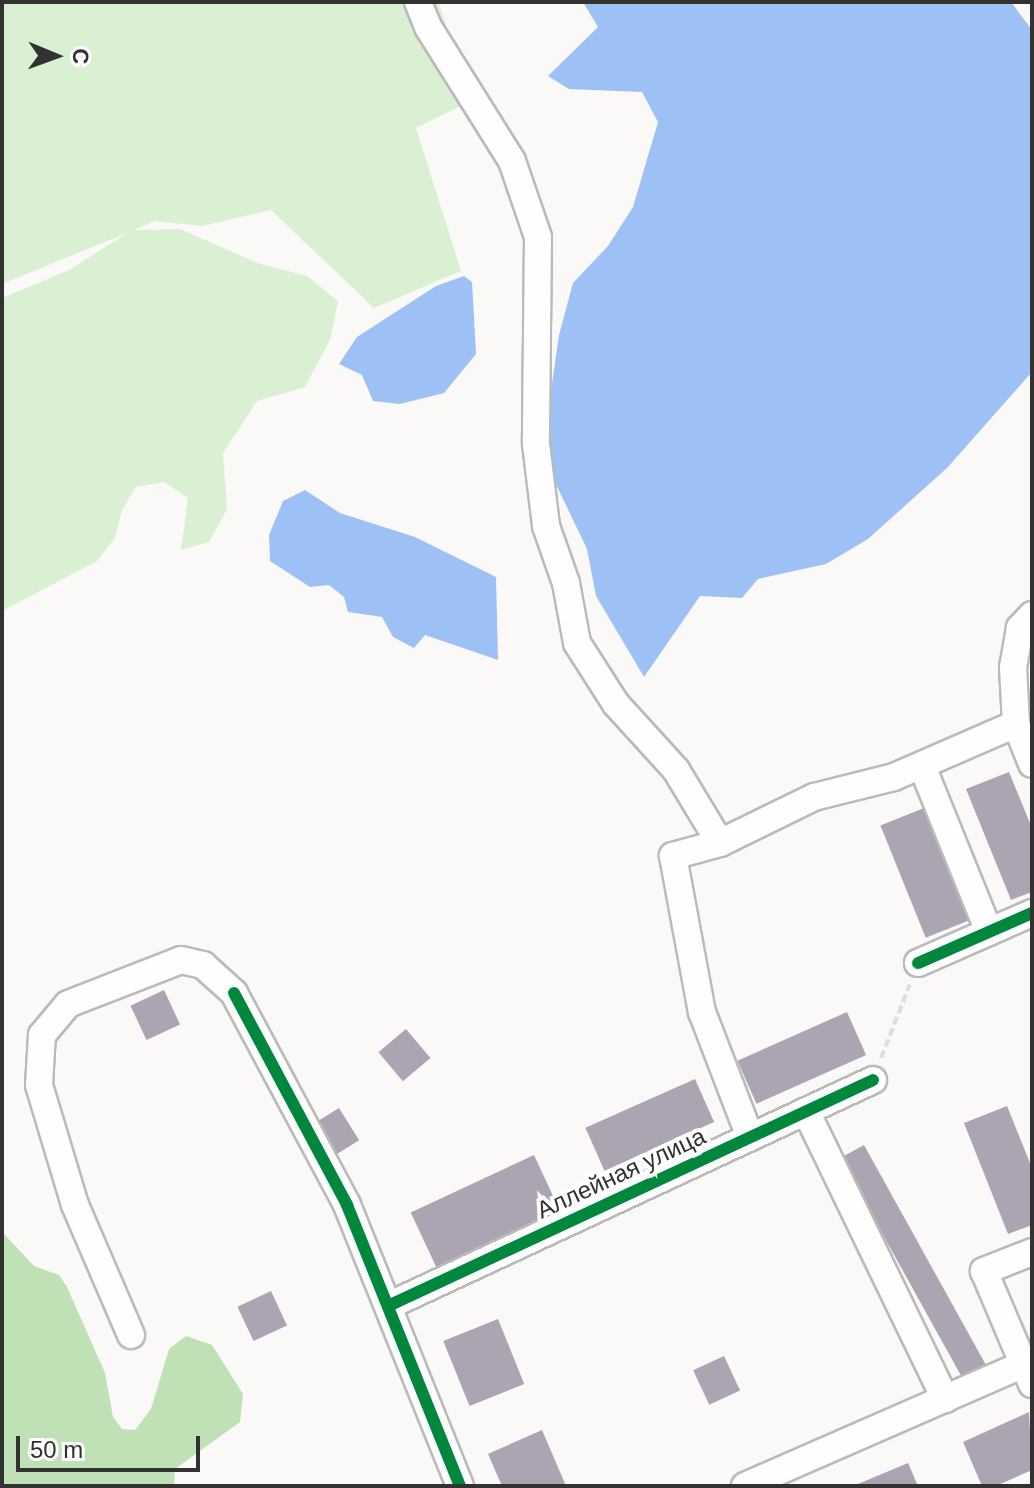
<!DOCTYPE html>
<meta charset="utf-8">
<style>
body{margin:0}
#map{position:relative;width:1034px;height:1488px;overflow:hidden;background:#faf9f7;font-family:Helvetica,sans-serif}
div>[style]{position:absolute}
.green>*{inset:0;background:#d9f1d2}
.forest>*{inset:0;background:#c0e1b6}
.water>*{inset:0;background:#9ec1f5}
.building>*{inset:0;background:#aca4b2;transform-origin:0 0}
.path>*{height:4px;margin-top:-2px;transform-origin:0;background:repeating-linear-gradient(90deg,#ddd 0 8px,transparent 0 12px)}
.roads{filter:drop-shadow(2px 0 #babab8) drop-shadow(-2px 0 #babab8) drop-shadow(0 2px #babab8) drop-shadow(0 -2px #babab8)}
.minor>*{height:26px;margin:-13px;padding:0 13px;transform-origin:13px;border-radius:13px;background:#fefefe}
.cycleway>*{height:12px;margin:-6px;padding:0 6px;transform-origin:6px;border-radius:6px;background:#00873e}
span{translate:-50% -50%;white-space:nowrap;text-align:center;line-height:1.15;-webkit-text-stroke:8px #fff;paint-order:stroke}
.street-label{font-size:24px;color:#323230}
.frame{position:absolute;inset:0;border:4px solid #323230;pointer-events:none}
.north{position:absolute;left:16px;top:16px;width:80px;height:80px;-webkit-text-stroke:6px #fff;paint-order:stroke;rotate:91deg;font-size:22px;font-weight:700;line-height:32px;text-align:center;color:#323230}
.north::after{content:'';display:block;margin:auto;width:28px;height:36px;background:#323230;clip-path:polygon(50% 0,100% 100%,50% 72%,0 100%)}
.scale{position:absolute;left:16px;top:1436px;width:184px;height:36px;box-sizing:border-box;border:4px solid #323230;border-top:0;padding-left:10px;font-size:24px;line-height:28px;white-space:nowrap;color:#323230;-webkit-text-stroke:6px #fff;paint-order:stroke}
</style>
<div id="map">
<div class="green">
<i style="clip-path:polygon(2px 2px,438px 2px,473px 100px,416px 128px,461px 271px,374px 308px,271px 210px,202px 226px,155px 221px,134px 230px,180px 229px,260px 264px,307px 276px,338px 301px,330px 340px,305px 387px,257px 401px,223px 453px,227px 509px,209px 542px,181px 550px,188px 498px,164px 482px,136px 487px,122px 510px,115px 538px,97px 561px,2px 611px,2px 298px,71px 269px,127px 233px,2px 284px)"></i>
</div>
<div class="forest">
<i style="clip-path:polygon(2px 1232px,34px 1266px,59px 1275px,67px 1287px,105px 1373px,113px 1417px,122px 1429px,135px 1430px,151px 1409px,169px 1349px,186px 1336px,212px 1345px,243px 1394px,240px 1422px,175px 1469px,174px 1486px,2px 1486px)"></i>
</div>
<div class="water">
<i style="clip-path:polygon(583px 2px,1011px 2px,1032px 30px,1032px 372px,947px 468px,868px 539px,826px 564px,758px 579px,742px 598px,700px 596px,644px 677px,596px 596px,587px 549px,552px 476px,546px 425px,559px 335px,573px 283px,608px 246px,633px 207px,658px 122px,642px 92px,569px 89px,548px 76px,598px 27px)"></i>
<i style="clip-path:polygon(464px 276px,472px 282px,476px 354px,444px 393px,400px 404px,373px 401px,362px 375px,339px 364px,357px 337px,436px 286px)"></i>
<i style="clip-path:polygon(305px 490px,340px 513px,415px 537px,496px 577px,498px 660px,425px 635px,414px 648px,393px 637px,382px 617px,348px 612px,344px 597px,329px 585px,310px 587px,270px 561px,269px 535px,283px 501px)"></i>
</div>
<div class="building">
<i style="clip-path:polygon(1009px 772px,1032px 828px,1032px 892px,1011px 900px,966px 789px)"></i>
<i style="left:924px;top:808px;width:121px;height:47px;rotate:68deg"></i>
<i style="left:164px;top:990px;width:38px;height:37px;rotate:65deg"></i>
<i style="left:847px;top:1012px;width:47px;height:120px;rotate:66deg"></i>
<i style="left:406px;top:1029px;width:38px;height:36px;rotate:50deg"></i>
<i style="left:695px;top:1079px;width:47px;height:120px;rotate:66deg"></i>
<i style="clip-path:polygon(1007px 1106px,1032px 1168px,1032px 1225px,1008px 1234px,964px 1123px)"></i>
<i style="left:339px;top:1108px;width:38px;height:36px;rotate:58deg"></i>
<i style="left:864px;top:1145px;width:257px;height:27px;rotate:61deg"></i>
<i style="left:534px;top:1155px;width:60px;height:136px;rotate:65deg"></i>
<i style="left:271px;top:1291px;width:38px;height:37px;rotate:65deg"></i>
<i style="left:498px;top:1319px;width:70px;height:59px;rotate:68deg"></i>
<i style="left:724px;top:1356px;width:38px;height:34px;rotate:65deg"></i>
<i style="clip-path:polygon(1029px 1412px,1032px 1470px,996px 1486px,982px 1486px,963px 1442px)"></i>
<i style="clip-path:polygon(542px 1430px,566px 1486px,502px 1486px,488px 1454px)"></i>
<i style="clip-path:polygon(908px 1463px,918px 1486px,853px 1486px)"></i>
</div>
<div class="path">
<i style="left:881px;top:1058px;width:79px;rotate:-68.6deg"></i>
</div>
<div class="roads">
<div class="minor">
<i style="left:418px;top:2px;width:27px;rotate:68deg"></i>
<i style="left:428px;top:27px;width:158px;rotate:57.9deg"></i>
<i style="left:512px;top:161px;width:80px;rotate:71.1deg"></i>
<i style="left:538px;top:237px;width:207px;rotate:90.6deg"></i>
<i style="left:536px;top:444px;width:83px;rotate:83deg"></i>
<i style="left:546px;top:526px;width:60px;rotate:70.7deg"></i>
<i style="left:566px;top:583px;width:61px;rotate:79.6deg"></i>
<i style="left:577px;top:643px;width:72px;rotate:57.4deg"></i>
<i style="left:616px;top:704px;width:89px;rotate:47.7deg"></i>
<i style="left:676px;top:770px;width:85px;rotate:58.9deg"></i>
<i style="left:720px;top:843px;width:105px;rotate:-26.1deg"></i>
<i style="left:814px;top:797px;width:82px;rotate:-14deg"></i>
<i style="left:894px;top:777px;width:133px;rotate:-23.5deg"></i>
<i style="left:1032px;top:615px;width:18px;rotate:133deg"></i>
<i style="left:1020px;top:628px;width:40px;rotate:100deg"></i>
<i style="left:1013px;top:667px;width:57px;rotate:87deg"></i>
<i style="left:1016px;top:724px;width:43px;rotate:68.2deg"></i>
<i style="left:922px;top:766px;width:179px;rotate:68deg"></i>
<i style="left:720px;top:843px;width:49px;rotate:164.5deg"></i>
<i style="left:673px;top:856px;width:159px;rotate:79.5deg"></i>
<i style="left:702px;top:1012px;width:134px;rotate:69deg"></i>
<i style="left:918px;top:963px;width:124px;rotate:-23.7deg"></i>
<i style="left:806px;top:1111px;width:320px;rotate:64.2deg"></i>
<i style="left:1032px;top:1252px;width:52px;rotate:158.4deg"></i>
<i style="left:984px;top:1271px;width:123px;rotate:67deg"></i>
<i style="left:388px;top:1306px;width:535px;rotate:-24.98deg"></i>
<i style="left:131px;top:1335px;width:142px;rotate:-113.3deg"></i>
<i style="left:75px;top:1205px;width:125px;rotate:-106.7deg"></i>
<i style="left:39px;top:1085px;width:50px;rotate:-86.6deg"></i>
<i style="left:42px;top:1035px;width:40px;rotate:-50deg"></i>
<i style="left:68px;top:1004px;width:121px;rotate:-21.3deg"></i>
<i style="left:181px;top:960px;width:23px;rotate:13deg"></i>
<i style="left:203px;top:965px;width:42px;rotate:42.1deg"></i>
<i style="left:234px;top:993px;width:240px;rotate:61.9deg"></i>
<i style="left:347px;top:1205px;width:303px;rotate:68.1deg"></i>
<i style="left:745px;top:1486px;width:305px;rotate:-23.6deg"></i>
</div>
</div>
<div class="cycleway">
<i style="left:918px;top:963px;width:124px;rotate:-23.7deg"></i>
<i style="left:234px;top:993px;width:240px;rotate:61.9deg"></i>
<i style="left:347px;top:1205px;width:303px;rotate:68.1deg"></i>
<i style="left:388px;top:1306px;width:535px;rotate:-24.98deg"></i>
</div>
<div class="street-label">
<span style="left:621px;top:1173px;rotate:-25deg">Аллейная улица</span>
</div>
<div class="frame"></div>
<div class="north">С</div>
<div class="scale">50 m</div>
</div>
